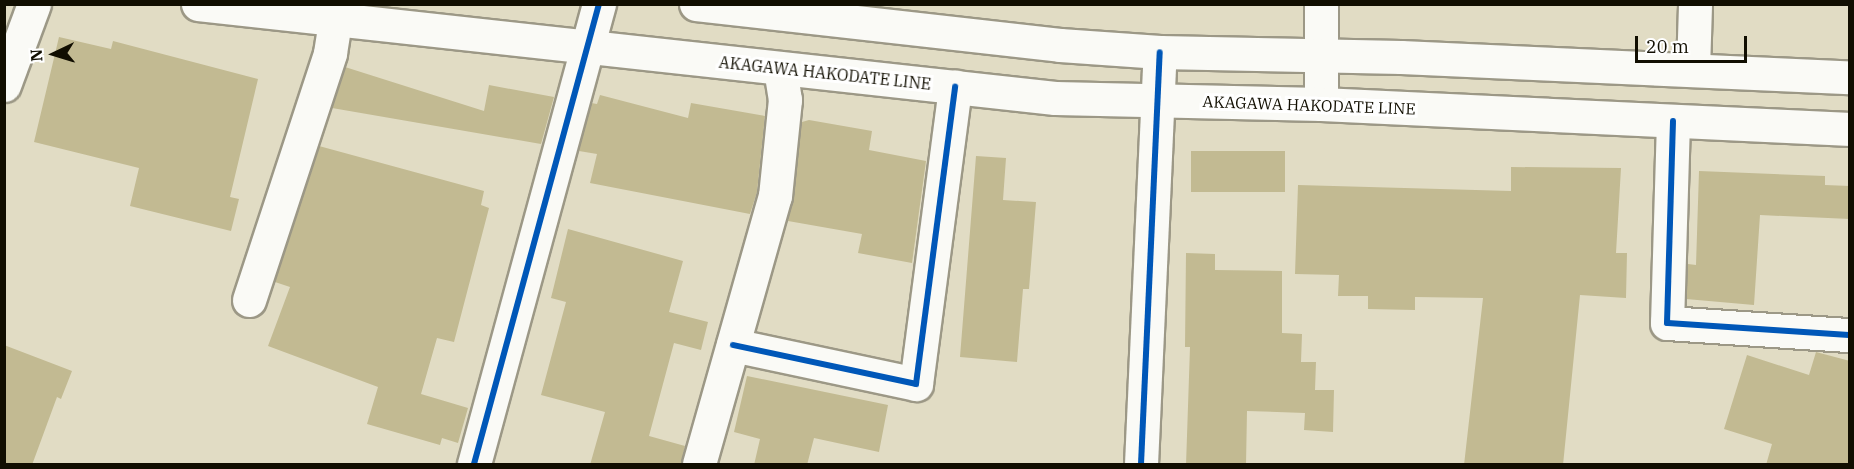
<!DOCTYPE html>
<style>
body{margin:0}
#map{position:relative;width:1854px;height:469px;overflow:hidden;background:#e1dcc4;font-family:"IBM Plex Serif",serif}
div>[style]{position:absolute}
.building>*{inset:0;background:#c2ba92;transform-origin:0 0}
.roads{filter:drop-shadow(2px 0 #9c9886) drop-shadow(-2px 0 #9c9886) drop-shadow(0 2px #9c9886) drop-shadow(0 -2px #9c9886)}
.minor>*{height:33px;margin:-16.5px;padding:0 16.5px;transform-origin:16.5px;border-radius:16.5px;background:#fafaf6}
.tertiary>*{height:33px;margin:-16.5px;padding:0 16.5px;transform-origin:16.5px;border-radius:16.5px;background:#fafaf6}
.secondary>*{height:33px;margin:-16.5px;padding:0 16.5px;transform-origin:16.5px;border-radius:16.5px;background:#fafaf6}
.cycleway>*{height:6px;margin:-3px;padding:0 3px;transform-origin:3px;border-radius:3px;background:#0057b8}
span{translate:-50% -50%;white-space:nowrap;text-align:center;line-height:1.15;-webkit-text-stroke:6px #fff;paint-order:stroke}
.street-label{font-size:16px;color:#110e01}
.frame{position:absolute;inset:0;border:6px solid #110e01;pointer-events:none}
.north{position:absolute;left:24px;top:24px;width:60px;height:60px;-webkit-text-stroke:4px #fff;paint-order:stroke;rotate:266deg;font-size:16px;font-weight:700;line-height:24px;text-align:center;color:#110e01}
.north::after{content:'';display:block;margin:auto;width:21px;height:27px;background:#110e01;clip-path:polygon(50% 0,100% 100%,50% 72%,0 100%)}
.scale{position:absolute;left:1635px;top:36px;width:112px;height:27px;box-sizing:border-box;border:3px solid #110e01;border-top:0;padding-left:8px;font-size:18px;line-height:21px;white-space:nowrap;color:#110e01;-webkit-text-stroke:4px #fff;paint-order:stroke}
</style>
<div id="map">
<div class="building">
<i style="clip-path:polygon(59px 37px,111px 49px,113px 41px,258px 79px,230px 197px,239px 199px,231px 231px,130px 206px,139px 168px,34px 142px)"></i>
<i style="clip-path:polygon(345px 67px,484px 111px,489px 85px,554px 97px,541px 144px,332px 108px)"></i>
<i style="clip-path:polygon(600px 95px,688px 118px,691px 103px,765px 116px,757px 192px,750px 214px,590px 183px,597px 154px,579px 151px,591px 103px,597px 104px)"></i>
<i style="clip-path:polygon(809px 120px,872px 131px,869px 150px,926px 161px,912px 263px,858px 253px,862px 234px,788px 221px,802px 122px)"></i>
<i style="clip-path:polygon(319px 146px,484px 191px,481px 205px,489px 208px,454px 342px,437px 338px,421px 394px,468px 408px,458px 443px,442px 438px,440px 445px,367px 424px,378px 387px,268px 346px,290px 287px,275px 282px)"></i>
<i style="left:1191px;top:151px;width:94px;height:41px"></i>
<i style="clip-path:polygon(976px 156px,1006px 158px,1003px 200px,1036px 202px,1029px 289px,1023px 289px,1017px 362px,960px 357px)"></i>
<i style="clip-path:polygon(1511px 167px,1621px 168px,1616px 253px,1627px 253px,1626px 298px,1580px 295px,1563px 465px,1464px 465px,1483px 298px,1415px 297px,1415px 310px,1368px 309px,1368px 296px,1338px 296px,1339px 275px,1295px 274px,1298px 185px,1511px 191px)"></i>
<i style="clip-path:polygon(1699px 171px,1825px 176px,1825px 185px,1850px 186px,1850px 219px,1760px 215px,1754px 305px,1686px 299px,1688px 264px,1696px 265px)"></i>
<i style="clip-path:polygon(568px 229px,683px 261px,669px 312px,708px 322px,701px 350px,674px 343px,649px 436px,685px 446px,681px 465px,590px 465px,605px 412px,541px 395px,566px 302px,551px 298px)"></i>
<i style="clip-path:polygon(1186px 253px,1215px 254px,1215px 270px,1282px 271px,1282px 333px,1302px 334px,1301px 362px,1316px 362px,1315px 390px,1334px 390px,1333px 432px,1304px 430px,1305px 413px,1247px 411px,1246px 465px,1186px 465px,1190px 347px,1185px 347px)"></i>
<i style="clip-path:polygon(4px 345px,72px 371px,61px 399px,57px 397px,32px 465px,4px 465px)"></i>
<i style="clip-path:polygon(1816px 352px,1850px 361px,1850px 465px,1766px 465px,1772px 444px,1724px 429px,1747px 355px,1809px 375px)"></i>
<i style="clip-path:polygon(747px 376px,888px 405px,879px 452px,814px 438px,807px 465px,754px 465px,760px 439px,734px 432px)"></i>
</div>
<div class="roads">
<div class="minor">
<i style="left:1693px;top:69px;width:65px;rotate:-88.2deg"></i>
<i style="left:1321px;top:104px;width:100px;rotate:-90deg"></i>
<i style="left:1673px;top:121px;width:202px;rotate:91.7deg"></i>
<i style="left:1667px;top:323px;width:183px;rotate:3.8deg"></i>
<i style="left:249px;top:300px;width:260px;rotate:-71.8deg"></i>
<i style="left:330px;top:53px;width:33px;rotate:-81deg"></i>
<i style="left:733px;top:345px;width:187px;rotate:12deg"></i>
<i style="left:916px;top:384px;width:300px;rotate:-82.5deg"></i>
<i style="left:474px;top:464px;width:477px;rotate:-74.8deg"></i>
<i style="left:699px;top:464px;width:279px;rotate:-74.2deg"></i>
<i style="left:775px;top:196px;width:97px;rotate:-84.1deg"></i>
<i style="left:785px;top:100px;width:32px;rotate:-99deg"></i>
</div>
<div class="tertiary">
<i style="left:4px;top:85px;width:86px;rotate:-69.7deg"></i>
<i style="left:1141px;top:464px;width:412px;rotate:-87.4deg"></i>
</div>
<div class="secondary">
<i style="left:198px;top:4px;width:862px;rotate:6.26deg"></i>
<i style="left:1055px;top:98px;width:266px;rotate:1.3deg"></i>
<i style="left:1321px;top:104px;width:530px;rotate:2.71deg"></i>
<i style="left:696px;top:4px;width:366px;rotate:6.4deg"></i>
<i style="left:1060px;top:45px;width:100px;rotate:4deg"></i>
<i style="left:1160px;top:52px;width:241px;rotate:1.2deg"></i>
<i style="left:1401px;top:57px;width:449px;rotate:2.6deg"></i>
</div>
</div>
<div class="cycleway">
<i style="left:1673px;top:121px;width:202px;rotate:91.7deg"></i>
<i style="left:1667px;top:323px;width:183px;rotate:3.8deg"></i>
<i style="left:733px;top:345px;width:187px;rotate:12deg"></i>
<i style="left:916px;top:384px;width:300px;rotate:-82.5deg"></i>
<i style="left:474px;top:464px;width:477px;rotate:-74.8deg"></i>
<i style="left:1141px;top:464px;width:412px;rotate:-87.4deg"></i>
</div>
<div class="street-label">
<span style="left:825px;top:73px;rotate:6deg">AKAGAWA HAKODATE LINE</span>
<span style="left:1309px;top:105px;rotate:2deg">AKAGAWA HAKODATE LINE</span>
</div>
<div class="frame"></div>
<div class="north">N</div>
<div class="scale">20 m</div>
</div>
